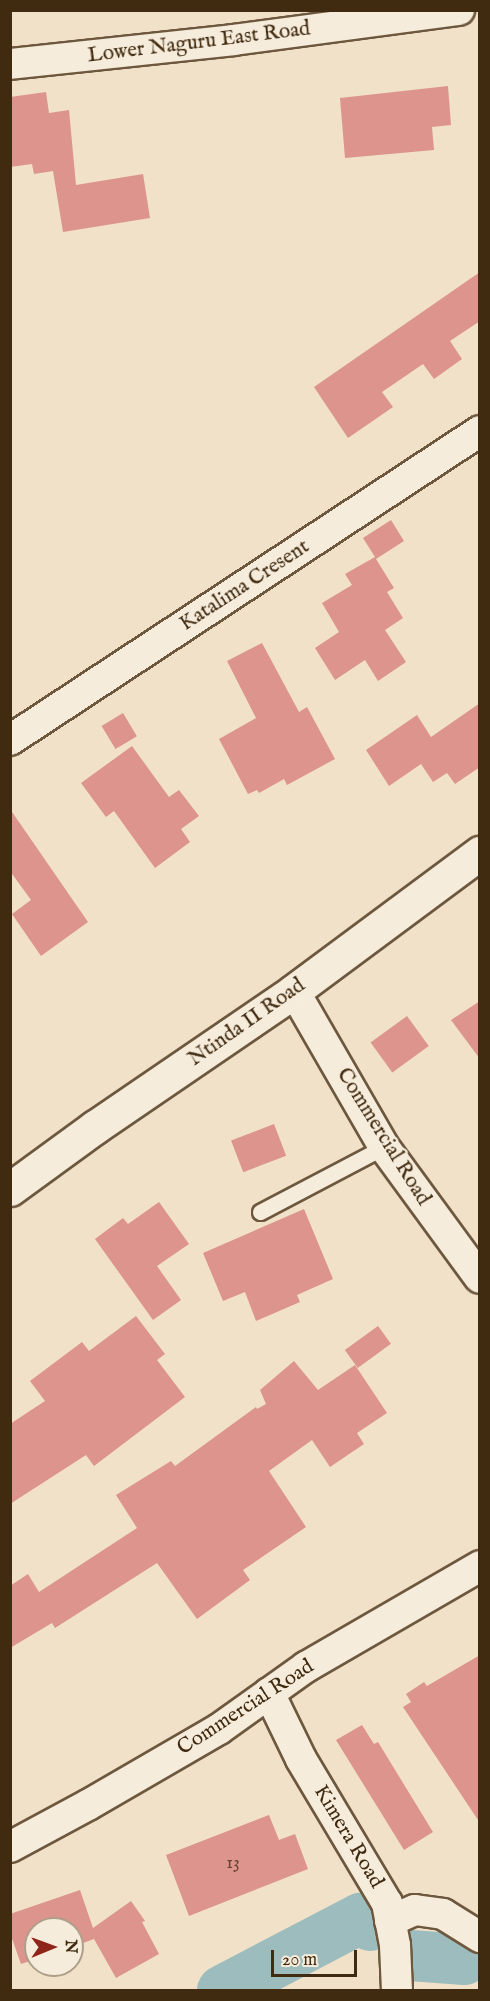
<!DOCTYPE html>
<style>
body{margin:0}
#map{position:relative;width:490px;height:2001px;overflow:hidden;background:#f1e1c9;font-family:"IM FELL English",serif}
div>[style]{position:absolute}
.river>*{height:51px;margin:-25.5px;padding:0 25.5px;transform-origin:25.5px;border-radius:25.5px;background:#9cbcbd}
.building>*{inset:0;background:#dc948c;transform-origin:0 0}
.roads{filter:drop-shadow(2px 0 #6d583e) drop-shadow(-2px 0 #6d583e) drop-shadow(0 2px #6d583e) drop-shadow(0 -2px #6d583e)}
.service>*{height:15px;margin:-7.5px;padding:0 7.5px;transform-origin:7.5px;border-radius:7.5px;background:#f6ecdc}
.minor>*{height:30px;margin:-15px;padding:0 15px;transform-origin:15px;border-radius:15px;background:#f6ecdc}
.tertiary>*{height:33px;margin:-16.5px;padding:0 16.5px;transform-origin:16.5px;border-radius:16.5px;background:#f6ecdc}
span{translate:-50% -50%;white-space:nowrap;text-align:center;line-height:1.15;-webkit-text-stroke:4.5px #f6ecdc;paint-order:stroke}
.number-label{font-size:18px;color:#68452f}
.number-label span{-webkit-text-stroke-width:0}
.street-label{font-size:21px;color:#412b10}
.frame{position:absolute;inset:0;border:12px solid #412b10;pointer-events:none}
.north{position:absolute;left:24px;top:1917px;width:60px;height:60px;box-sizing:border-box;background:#f6ecdc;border:2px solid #ae9f8a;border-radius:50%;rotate:89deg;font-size:16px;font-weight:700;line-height:24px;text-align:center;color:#412b10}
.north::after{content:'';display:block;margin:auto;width:21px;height:27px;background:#8f2418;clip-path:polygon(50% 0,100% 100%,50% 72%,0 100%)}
.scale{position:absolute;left:271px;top:1950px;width:86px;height:27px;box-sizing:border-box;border:3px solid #412b10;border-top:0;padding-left:8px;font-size:18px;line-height:21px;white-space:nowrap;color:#412b10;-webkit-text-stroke:4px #f6ecdc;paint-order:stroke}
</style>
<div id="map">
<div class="river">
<i style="left:410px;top:1955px;width:54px;rotate:4.2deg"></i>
<i style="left:222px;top:1990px;width:156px;rotate:-27.6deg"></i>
<i style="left:360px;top:1918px;width:12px;rotate:35deg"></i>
</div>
<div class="building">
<i style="clip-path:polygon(448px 86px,451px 125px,432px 127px,434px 150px,345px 158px,340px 98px)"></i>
<i style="clip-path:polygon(46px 92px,49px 113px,69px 110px,76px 185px,143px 174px,150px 218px,63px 232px,53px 171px,34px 174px,32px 164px,10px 167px,10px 97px)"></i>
<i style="clip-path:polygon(480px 272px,480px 321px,450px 341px,462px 359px,434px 379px,423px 364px,382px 392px,393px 407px,348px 438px,314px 387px)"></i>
<i style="clip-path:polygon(391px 520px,404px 541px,376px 559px,394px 588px,387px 592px,403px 618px,385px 630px,406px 662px,378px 681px,365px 660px,335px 680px,315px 648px,339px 632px,322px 603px,352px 585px,345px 574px,375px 557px,363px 538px)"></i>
<i style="clip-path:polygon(262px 643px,299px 712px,307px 707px,335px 759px,287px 785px,284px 779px,259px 793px,257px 790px,248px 794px,219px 739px,256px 718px,227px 661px)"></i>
<i style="clip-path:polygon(480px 703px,480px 767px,455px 784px,447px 773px,433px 782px,421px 764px,389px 786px,366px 750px,417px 715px,431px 737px)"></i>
<i style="left:123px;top:713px;width:27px;height:25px;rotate:59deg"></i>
<i style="clip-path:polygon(132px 746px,169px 797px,179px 790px,199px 816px,181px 829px,190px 842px,155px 868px,114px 811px,106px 817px,81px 783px)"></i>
<i style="clip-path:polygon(10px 809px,88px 922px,41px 956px,12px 914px,31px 900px,10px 871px)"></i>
<i style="clip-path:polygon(480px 1001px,480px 1059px,451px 1020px)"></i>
<i style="left:407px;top:1016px;width:37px;height:45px;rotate:54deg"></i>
<i style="left:274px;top:1124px;width:34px;height:46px;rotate:69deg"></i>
<i style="clip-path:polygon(159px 1202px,189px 1244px,157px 1266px,181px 1300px,153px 1320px,95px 1239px,123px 1218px,128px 1224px)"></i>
<i style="clip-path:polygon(304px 1209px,333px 1279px,297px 1295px,300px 1302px,256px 1321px,245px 1292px,223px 1301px,203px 1253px)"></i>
<i style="clip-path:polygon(136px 1316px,165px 1354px,157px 1360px,185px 1397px,94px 1466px,86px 1455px,10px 1504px,10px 1424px,45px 1401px,30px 1381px,82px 1342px,89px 1351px)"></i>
<i style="left:378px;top:1326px;width:22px;height:41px;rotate:54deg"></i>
<i style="clip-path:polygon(294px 1361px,318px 1390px,355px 1365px,387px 1413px,357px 1433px,364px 1444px,330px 1467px,312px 1440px,269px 1471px,306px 1527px,243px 1570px,250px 1580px,197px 1619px,157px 1563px,55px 1628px,52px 1623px,10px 1648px,10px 1586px,28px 1574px,39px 1592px,137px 1528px,116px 1495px,171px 1461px,175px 1466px,256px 1407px,257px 1409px,266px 1404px,260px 1390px)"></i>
<i style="clip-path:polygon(480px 1655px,480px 1823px,403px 1707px,411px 1702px,406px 1694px,424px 1682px,427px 1686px)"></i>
<i style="clip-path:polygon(362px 1725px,374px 1744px,378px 1742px,433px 1832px,404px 1850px,336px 1740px)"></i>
<i style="clip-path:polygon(269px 1815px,279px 1840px,295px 1834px,308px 1869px,189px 1916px,166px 1855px)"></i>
<i style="clip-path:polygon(80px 1890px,93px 1928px,131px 1901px,145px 1921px,142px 1922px,159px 1954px,116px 1978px,94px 1939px,72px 1947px,72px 1929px,36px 1929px,36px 1959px,21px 1964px,10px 1933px,10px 1914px)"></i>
</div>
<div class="roads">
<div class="service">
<i style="left:260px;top:1212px;width:140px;rotate:-27.7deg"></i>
</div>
<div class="minor">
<i style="left:10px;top:64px;width:225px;rotate:-6.1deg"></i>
<i style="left:234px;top:40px;width:227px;rotate:-7.6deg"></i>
<i style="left:10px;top:740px;width:562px;rotate:-33.32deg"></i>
<i style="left:294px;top:991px;width:180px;rotate:60deg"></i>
<i style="left:384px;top:1147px;width:162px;rotate:53.8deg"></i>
<i style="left:269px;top:1693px;width:73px;rotate:64.1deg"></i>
<i style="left:301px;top:1759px;width:168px;rotate:59.2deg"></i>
<i style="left:387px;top:1903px;width:43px;rotate:79.2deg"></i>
<i style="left:395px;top:1945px;width:45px;rotate:87.5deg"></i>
<i style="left:10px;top:1847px;width:89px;rotate:-28.3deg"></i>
<i style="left:88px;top:1805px;width:151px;rotate:-30.1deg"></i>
<i style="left:219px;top:1729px;width:107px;rotate:-35.5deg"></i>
<i style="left:306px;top:1667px;width:201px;rotate:-30.1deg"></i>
<i style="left:390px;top:1921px;width:27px;rotate:-24deg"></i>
<i style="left:415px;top:1910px;width:28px;rotate:8deg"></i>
<i style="left:443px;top:1914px;width:44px;rotate:31.9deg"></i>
</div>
<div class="tertiary">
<i style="left:10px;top:1189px;width:105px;rotate:-36.1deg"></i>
<i style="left:95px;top:1127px;width:241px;rotate:-34.3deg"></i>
<i style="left:294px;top:991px;width:232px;rotate:-36.6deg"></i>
</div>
</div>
<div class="number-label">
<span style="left:233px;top:1864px">13</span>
</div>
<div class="street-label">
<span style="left:199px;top:43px;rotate:-7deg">Lower Naguru East Road</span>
<span style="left:245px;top:586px;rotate:-33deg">Katalima Cresent</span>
<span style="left:247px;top:1023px;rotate:-35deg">Ntinda II Road</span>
<span style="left:383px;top:1137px;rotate:58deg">Commercial Road</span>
<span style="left:246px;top:1708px;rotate:-33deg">Commercial Road</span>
<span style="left:348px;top:1837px;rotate:59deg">Kimera Road</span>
</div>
<div class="frame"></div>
<div class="north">N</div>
<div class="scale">20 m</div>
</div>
